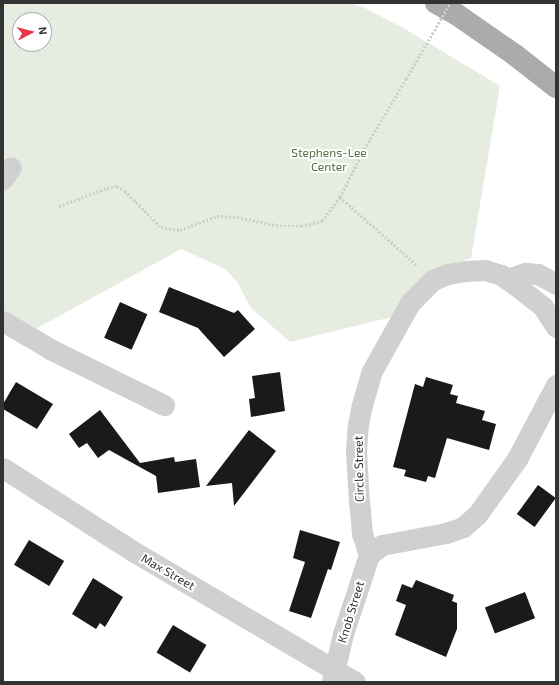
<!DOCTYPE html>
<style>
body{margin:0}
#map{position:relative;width:559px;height:685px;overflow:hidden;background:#fff;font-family:"Exo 2",sans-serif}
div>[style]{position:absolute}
.green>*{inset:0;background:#e6ecdf}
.building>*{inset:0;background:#1a1a1a;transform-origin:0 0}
.path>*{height:2.5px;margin-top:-1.25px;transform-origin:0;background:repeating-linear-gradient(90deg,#cdcdcd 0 2px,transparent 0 4px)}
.minor>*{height:21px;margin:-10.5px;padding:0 10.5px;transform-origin:10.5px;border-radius:10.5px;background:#d0d0d0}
.major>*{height:22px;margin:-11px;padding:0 11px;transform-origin:11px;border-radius:11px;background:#ababab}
.path-bridge>*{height:2.5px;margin-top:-1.25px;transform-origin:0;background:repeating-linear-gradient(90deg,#cdcdcd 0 2px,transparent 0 4px)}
span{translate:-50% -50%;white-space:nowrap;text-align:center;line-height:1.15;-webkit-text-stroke:4px #fff;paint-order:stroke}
.park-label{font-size:12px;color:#56703f}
.street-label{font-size:12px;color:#333}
.frame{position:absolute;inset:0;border:4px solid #333;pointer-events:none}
.north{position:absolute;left:12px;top:12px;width:40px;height:40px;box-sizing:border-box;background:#fff;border:1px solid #adadad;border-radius:50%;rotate:83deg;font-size:11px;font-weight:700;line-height:16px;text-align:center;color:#333}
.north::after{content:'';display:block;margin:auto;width:14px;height:18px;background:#e63946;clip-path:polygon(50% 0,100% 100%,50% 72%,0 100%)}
</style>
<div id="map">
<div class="green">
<i style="clip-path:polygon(evenodd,3px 3px,349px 3px,363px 7px,405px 29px,500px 86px,471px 258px,435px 270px,396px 316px,290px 342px,251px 308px,237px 282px,225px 269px,181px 249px,34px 330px,3px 309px,3px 3px,20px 20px,44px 20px,44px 44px,20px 44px,20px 20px)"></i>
</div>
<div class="building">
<i style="clip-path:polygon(169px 287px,234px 313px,238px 310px,255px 329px,224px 357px,198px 328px,159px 312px)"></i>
<i style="left:120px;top:302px;width:30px;height:39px;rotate:24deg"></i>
<i style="clip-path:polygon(280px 372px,285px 411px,251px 417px,249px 399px,255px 398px,252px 376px)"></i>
<i style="clip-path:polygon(426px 377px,453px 385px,450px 394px,458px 396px,456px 403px,485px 411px,482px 420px,496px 424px,489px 450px,447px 438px,435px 478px,428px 476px,426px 482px,404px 476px,406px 470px,393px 467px,415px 384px,423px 387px)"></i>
<i style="clip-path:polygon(16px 382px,53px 404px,37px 429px,3px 409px,3px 404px)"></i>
<i style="clip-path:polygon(100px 410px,140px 463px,174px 457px,175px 462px,196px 459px,200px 487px,158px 493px,156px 476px,109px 450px,98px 458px,87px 443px,79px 448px,69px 434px)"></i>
<i style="clip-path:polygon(249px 430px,276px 451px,234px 506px,232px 483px,206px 486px)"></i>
<i style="left:538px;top:485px;width:22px;height:36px;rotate:36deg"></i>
<i style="clip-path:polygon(300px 530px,340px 542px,331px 570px,328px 569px,311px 618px,289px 611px,305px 562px,293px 558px)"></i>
<i style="left:29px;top:540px;width:41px;height:29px;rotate:31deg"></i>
<i style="clip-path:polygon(93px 578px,123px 597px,105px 627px,100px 623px,96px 629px,72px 614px)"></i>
<i style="clip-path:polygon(416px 580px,454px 595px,452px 601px,457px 603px,457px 629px,446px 657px,395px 635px,406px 605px,396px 601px,402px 584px,412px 588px)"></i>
<i style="left:525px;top:592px;width:28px;height:43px;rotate:69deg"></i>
<i style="left:173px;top:625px;width:39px;height:32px;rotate:31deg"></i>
</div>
<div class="path">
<i style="left:340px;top:197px;width:104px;rotate:41.5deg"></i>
<i style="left:59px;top:206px;width:51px;rotate:-20.6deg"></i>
<i style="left:107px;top:188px;width:10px;rotate:-11deg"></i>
<i style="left:117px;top:186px;width:9px;rotate:32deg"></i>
<i style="left:125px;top:191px;width:51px;rotate:45deg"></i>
<i style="left:161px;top:227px;width:19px;rotate:9deg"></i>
<i style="left:180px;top:230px;width:40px;rotate:-21deg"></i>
<i style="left:217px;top:216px;width:20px;rotate:3deg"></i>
<i style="left:237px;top:217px;width:44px;rotate:11.8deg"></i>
<i style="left:280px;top:226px;width:21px"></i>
<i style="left:301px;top:226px;width:22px;rotate:-13deg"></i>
<i style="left:322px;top:221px;width:30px;rotate:-53deg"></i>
<i style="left:340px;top:197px;width:54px;rotate:-63.4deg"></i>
<i style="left:364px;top:149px;width:82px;rotate:-59deg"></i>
</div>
<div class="minor">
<i style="left:3px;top:179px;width:14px;rotate:-56deg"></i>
<i style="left:507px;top:279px;width:20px;rotate:-18deg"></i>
<i style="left:526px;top:273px;width:12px;rotate:5deg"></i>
<i style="left:538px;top:274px;width:21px;rotate:29deg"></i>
<i style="left:3px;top:321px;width:57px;rotate:30.6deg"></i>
<i style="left:52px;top:350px;width:125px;rotate:26.2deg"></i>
<i style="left:3px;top:468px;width:158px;rotate:32.6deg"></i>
<i style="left:136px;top:553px;width:254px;rotate:30.5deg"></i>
<i style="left:369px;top:555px;width:22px;rotate:-108deg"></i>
<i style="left:362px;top:534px;width:32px;rotate:-95deg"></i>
<i style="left:359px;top:502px;width:51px;rotate:-93.4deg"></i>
<i style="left:356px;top:451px;width:26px;rotate:-86deg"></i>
<i style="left:358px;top:425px;width:20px;rotate:-79deg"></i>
<i style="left:362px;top:405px;width:35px;rotate:-74deg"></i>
<i style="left:372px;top:371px;width:78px;rotate:-60.8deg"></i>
<i style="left:410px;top:303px;width:33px;rotate:-45deg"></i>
<i style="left:433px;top:280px;width:16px;rotate:-22deg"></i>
<i style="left:448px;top:274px;width:17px;rotate:-10deg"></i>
<i style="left:465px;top:271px;width:20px;rotate:-3deg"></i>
<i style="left:485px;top:270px;width:17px;rotate:17deg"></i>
<i style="left:501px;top:275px;width:16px;rotate:35deg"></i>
<i style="left:514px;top:284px;width:37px;rotate:38deg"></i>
<i style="left:543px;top:307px;width:24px;rotate:57deg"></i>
<i style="left:369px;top:555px;width:16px;rotate:-38deg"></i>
<i style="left:382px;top:545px;width:65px;rotate:-10.6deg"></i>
<i style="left:446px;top:533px;width:18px;rotate:-19deg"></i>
<i style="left:463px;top:527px;width:18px;rotate:-41deg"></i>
<i style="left:477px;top:515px;width:69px;rotate:-54.5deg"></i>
<i style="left:517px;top:459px;width:84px;rotate:-62.2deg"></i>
<i style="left:332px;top:681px;width:48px;rotate:-76.8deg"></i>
<i style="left:343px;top:634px;width:83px;rotate:-71.8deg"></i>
</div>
<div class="major">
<i style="left:436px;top:3px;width:23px;rotate:29deg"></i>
<i style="left:456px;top:14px;width:72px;rotate:34.8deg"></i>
<i style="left:515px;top:55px;width:52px;rotate:38deg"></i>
</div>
<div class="path-bridge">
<i style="left:406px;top:79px;width:88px;rotate:-59.9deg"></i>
</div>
<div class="park-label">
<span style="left:329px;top:160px">Stephens-Lee<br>Center</span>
</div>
<div class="street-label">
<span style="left:359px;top:469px;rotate:-91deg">Circle Street</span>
<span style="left:168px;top:572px;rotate:30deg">Max Street</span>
<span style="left:351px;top:612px;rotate:-73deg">Knob Street</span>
</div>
<div class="frame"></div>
<div class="north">N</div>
</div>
